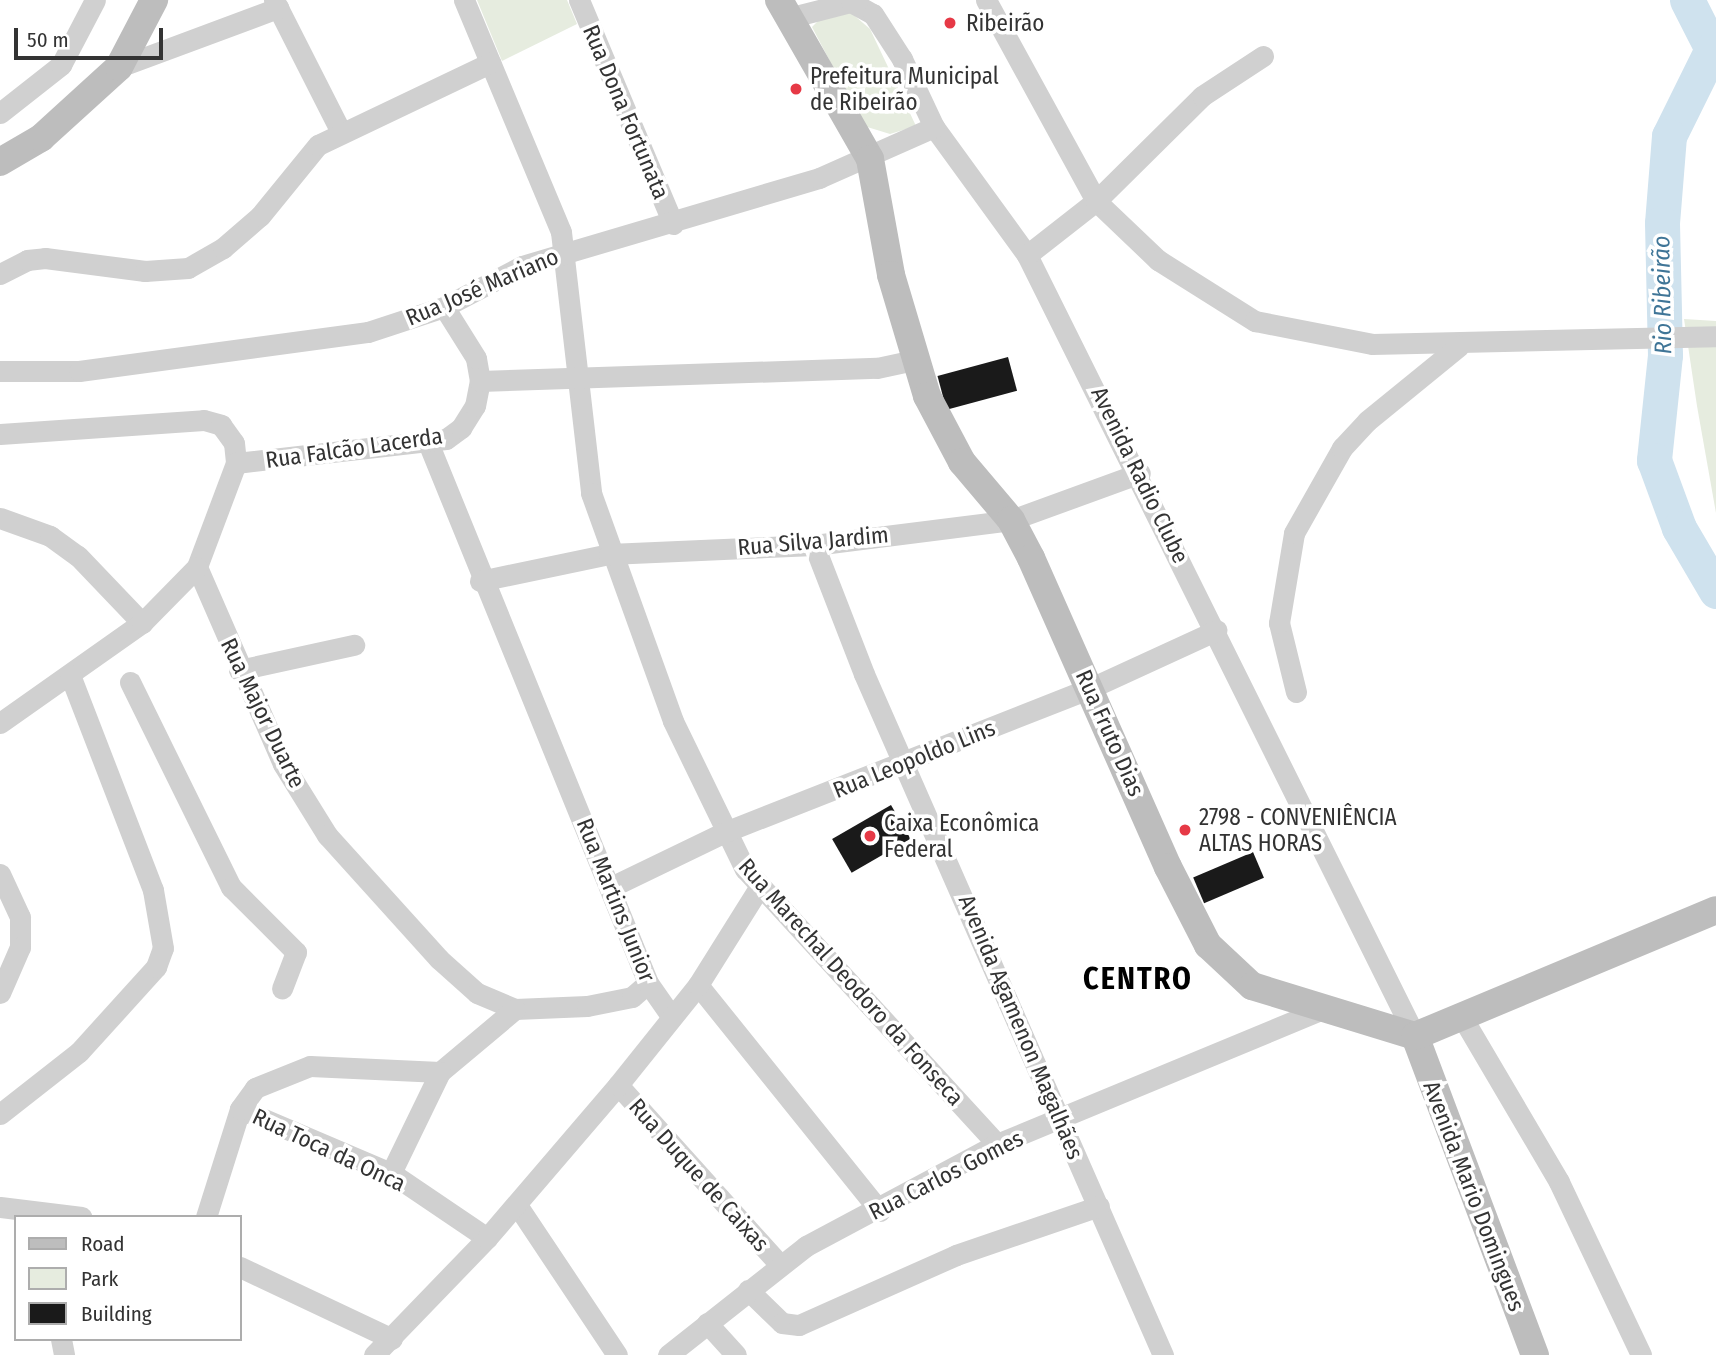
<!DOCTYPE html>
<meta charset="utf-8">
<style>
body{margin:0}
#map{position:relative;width:1716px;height:1355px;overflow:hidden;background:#fff;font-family:"Fira Sans Condensed",sans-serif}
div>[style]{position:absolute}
.green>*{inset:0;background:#e6ecdf}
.river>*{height:35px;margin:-17.5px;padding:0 17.5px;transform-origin:17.5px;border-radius:17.5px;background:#cfe2ee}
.building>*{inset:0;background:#1a1a1a;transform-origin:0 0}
.street>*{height:21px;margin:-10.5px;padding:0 10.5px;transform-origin:10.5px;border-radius:10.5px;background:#d0d0d0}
.secondary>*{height:28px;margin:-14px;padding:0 14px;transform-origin:14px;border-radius:14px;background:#bdbdbd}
.dots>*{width:19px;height:19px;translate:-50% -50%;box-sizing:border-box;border:4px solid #fff;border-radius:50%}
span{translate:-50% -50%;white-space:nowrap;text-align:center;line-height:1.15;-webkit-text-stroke:7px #fff;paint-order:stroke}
.poi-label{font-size:23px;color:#333}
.left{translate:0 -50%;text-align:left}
.street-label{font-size:23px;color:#333}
.water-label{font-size:24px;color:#3f7597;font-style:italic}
.district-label{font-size:30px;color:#000;font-weight:700;letter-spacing:2px}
.legend{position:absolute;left:14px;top:1215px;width:228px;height:126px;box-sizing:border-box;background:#fff;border:2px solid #adadad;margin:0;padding:9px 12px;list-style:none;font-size:21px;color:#333}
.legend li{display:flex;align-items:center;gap:14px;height:35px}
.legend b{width:35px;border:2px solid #adadad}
.scale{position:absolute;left:14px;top:28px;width:149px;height:32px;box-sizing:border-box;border:4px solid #333;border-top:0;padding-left:9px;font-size:21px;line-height:24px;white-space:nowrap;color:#333;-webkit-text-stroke:5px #fff;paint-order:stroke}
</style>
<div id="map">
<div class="green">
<i style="clip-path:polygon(477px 0,567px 0,577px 24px,502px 61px)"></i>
<i style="clip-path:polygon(848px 10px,870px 29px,916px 126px,890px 134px,864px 126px,812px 27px,821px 18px)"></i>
<i style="clip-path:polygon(1684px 319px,1716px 321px,1716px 513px,1697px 406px)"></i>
</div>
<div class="river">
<i style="left:1687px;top:0;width:55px;rotate:63deg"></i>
<i style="left:1712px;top:49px;width:97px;rotate:116.3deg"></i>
<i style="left:1669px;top:136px;width:87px;rotate:94.6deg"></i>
<i style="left:1662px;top:223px;width:132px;rotate:88.7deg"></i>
<i style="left:1665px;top:355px;width:106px;rotate:96deg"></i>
<i style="left:1654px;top:460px;width:72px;rotate:69.8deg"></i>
<i style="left:1679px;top:528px;width:73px;rotate:59.6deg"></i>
</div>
<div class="building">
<i style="left:1008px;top:357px;width:35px;height:73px;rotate:75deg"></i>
<i style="left:891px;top:805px;width:39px;height:68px;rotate:60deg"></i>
<i style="left:1253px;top:852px;width:28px;height:65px;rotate:67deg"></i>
</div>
<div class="street">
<i style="left:274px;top:0;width:148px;rotate:63.1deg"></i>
<i style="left:464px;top:0;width:251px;rotate:67.3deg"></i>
<i style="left:561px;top:232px;width:263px;rotate:83.4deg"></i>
<i style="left:591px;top:493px;width:242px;rotate:70.2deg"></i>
<i style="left:673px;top:721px;width:165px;rotate:64.1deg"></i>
<i style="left:745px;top:869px;width:373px;rotate:47.5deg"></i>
<i style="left:579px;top:0;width:243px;rotate:67.2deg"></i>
<i style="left:986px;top:0;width:229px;rotate:61.3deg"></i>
<i style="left:1096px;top:201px;width:86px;rotate:43.6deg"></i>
<i style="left:1158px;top:260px;width:115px;rotate:32.2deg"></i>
<i style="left:1255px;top:321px;width:119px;rotate:11.1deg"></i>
<i style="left:1372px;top:344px;width:344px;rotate:-1.3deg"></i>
<i style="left:788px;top:18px;width:65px;rotate:-14.3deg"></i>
<i style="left:851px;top:2px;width:25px;rotate:29deg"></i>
<i style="left:873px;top:14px;width:54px;rotate:57.2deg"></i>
<i style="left:902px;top:59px;width:75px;rotate:64.8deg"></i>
<i style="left:934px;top:127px;width:158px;rotate:54deg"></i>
<i style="left:1027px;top:255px;width:872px;rotate:63.58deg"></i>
<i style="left:119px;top:67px;width:170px;rotate:-20.4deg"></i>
<i style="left:0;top:113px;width:78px;rotate:-38.2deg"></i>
<i style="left:61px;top:65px;width:73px;rotate:-62.4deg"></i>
<i style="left:1027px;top:255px;width:88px;rotate:-38deg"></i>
<i style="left:1096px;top:201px;width:149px;rotate:-44.7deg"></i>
<i style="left:1202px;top:96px;width:73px;rotate:-33.3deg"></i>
<i style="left:0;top:274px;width:30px;rotate:-27deg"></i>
<i style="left:27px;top:260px;width:18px;rotate:-6deg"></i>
<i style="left:45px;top:258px;width:101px;rotate:7.4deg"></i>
<i style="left:145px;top:271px;width:43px;rotate:-4deg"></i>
<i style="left:188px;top:268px;width:40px;rotate:-29.7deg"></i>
<i style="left:223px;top:248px;width:49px;rotate:-40.9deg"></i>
<i style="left:260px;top:216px;width:92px;rotate:-50.8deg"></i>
<i style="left:318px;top:145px;width:191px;rotate:-25.5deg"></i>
<i style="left:0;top:371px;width:79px"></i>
<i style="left:79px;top:371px;width:292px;rotate:-7.7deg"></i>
<i style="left:368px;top:332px;width:80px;rotate:-18.2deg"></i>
<i style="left:444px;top:307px;width:88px;rotate:-27.7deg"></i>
<i style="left:522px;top:266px;width:310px;rotate:-16.5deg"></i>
<i style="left:819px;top:178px;width:126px;rotate:-23.9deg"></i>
<i style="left:480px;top:381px;width:397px;rotate:-1.9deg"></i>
<i style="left:877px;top:368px;width:38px;rotate:-12deg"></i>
<i style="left:0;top:434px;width:204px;rotate:-3.9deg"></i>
<i style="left:204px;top:420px;width:18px;rotate:16deg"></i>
<i style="left:221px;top:425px;width:22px;rotate:54deg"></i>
<i style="left:234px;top:443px;width:20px;rotate:84deg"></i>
<i style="left:236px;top:463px;width:111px;rotate:110.6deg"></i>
<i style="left:197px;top:567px;width:215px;rotate:66.4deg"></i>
<i style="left:283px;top:764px;width:84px;rotate:58.2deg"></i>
<i style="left:327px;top:835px;width:167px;rotate:47.9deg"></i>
<i style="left:439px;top:959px;width:51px;rotate:41.8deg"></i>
<i style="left:477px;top:993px;width:41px;rotate:22.8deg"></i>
<i style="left:515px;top:1009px;width:72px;rotate:-2.4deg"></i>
<i style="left:587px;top:1006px;width:46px;rotate:-11.3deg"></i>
<i style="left:632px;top:997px;width:21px;rotate:-41deg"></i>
<i style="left:427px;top:440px;width:586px;rotate:67.85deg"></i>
<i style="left:648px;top:983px;width:40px;rotate:55.1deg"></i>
<i style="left:236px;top:463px;width:211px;rotate:-6.5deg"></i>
<i style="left:446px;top:439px;width:19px;rotate:-36deg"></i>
<i style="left:461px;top:428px;width:26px;rotate:-58deg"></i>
<i style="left:475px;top:406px;width:25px;rotate:-79deg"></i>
<i style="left:480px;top:381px;width:23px;rotate:-100deg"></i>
<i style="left:476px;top:358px;width:60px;rotate:-122.1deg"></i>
<i style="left:0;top:518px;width:53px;rotate:19.8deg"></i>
<i style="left:50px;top:536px;width:34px;rotate:36deg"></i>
<i style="left:78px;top:556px;width:93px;rotate:46.3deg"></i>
<i style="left:814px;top:545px;width:138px;rotate:68.8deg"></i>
<i style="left:864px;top:674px;width:744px;rotate:66.3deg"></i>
<i style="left:480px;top:581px;width:132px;rotate:-11.8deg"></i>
<i style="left:609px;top:554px;width:205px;rotate:-2.5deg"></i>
<i style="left:814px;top:545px;width:199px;rotate:-7.2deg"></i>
<i style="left:1011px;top:520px;width:137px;rotate:-20deg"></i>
<i style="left:239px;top:670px;width:118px;rotate:-12.3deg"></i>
<i style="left:130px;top:682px;width:229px;rotate:63.8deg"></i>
<i style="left:231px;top:887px;width:92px;rotate:45deg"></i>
<i style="left:296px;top:952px;width:39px;rotate:111deg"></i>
<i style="left:1296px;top:692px;width:71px;rotate:-103.8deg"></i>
<i style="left:1279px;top:623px;width:91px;rotate:-80.5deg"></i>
<i style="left:1294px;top:533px;width:98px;rotate:-60.5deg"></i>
<i style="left:1342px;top:448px;width:37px;rotate:-47deg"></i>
<i style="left:1367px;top:421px;width:119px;rotate:-39.2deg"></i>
<i style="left:0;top:723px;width:174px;rotate:-35.2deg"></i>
<i style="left:142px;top:623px;width:78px;rotate:-45.5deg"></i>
<i style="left:0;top:874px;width:47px;rotate:65.1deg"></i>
<i style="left:20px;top:917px;width:30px;rotate:90deg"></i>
<i style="left:20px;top:947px;width:50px;rotate:113.5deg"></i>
<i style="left:611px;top:887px;width:127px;rotate:-25.8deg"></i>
<i style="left:725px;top:832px;width:396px;rotate:-21.5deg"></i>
<i style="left:1093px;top:687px;width:136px;rotate:-24.7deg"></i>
<i style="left:698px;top:985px;width:290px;rotate:51.2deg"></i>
<i style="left:1462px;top:1017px;width:191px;rotate:59.5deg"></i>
<i style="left:1559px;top:1182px;width:191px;rotate:64.6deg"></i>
<i style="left:618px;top:1085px;width:242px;rotate:48deg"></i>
<i style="left:240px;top:1109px;width:164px;rotate:23deg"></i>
<i style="left:391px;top:1173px;width:116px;rotate:34.1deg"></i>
<i style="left:0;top:1114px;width:100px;rotate:-38.1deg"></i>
<i style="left:79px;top:1052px;width:115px;rotate:-47.8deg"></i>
<i style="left:156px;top:967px;width:20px;rotate:-70deg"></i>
<i style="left:163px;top:948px;width:59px;rotate:-99.8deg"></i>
<i style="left:153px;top:890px;width:230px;rotate:-111.1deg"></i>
<i style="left:391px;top:1173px;width:112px;rotate:-64.1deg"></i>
<i style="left:440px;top:1072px;width:98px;rotate:-40deg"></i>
<i style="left:517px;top:1205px;width:180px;rotate:56.3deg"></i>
<i style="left:0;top:1207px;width:82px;rotate:7deg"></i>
<i style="left:206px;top:1217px;width:113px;rotate:-72.5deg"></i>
<i style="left:240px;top:1109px;width:26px;rotate:-54deg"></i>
<i style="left:255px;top:1088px;width:59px;rotate:-21.8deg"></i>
<i style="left:310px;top:1066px;width:130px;rotate:2.6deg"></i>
<i style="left:240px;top:1267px;width:168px;rotate:25.3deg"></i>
<i style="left:748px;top:1290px;width:47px;rotate:44.1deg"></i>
<i style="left:782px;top:1323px;width:17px;rotate:7deg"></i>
<i style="left:799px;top:1325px;width:172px;rotate:-24deg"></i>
<i style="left:956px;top:1255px;width:151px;rotate:-18.9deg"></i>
<i style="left:707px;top:1323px;width:43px;rotate:47.8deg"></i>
<i style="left:61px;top:1339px;width:16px;rotate:79deg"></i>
<i style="left:374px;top:1355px;width:163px;rotate:-46deg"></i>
<i style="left:487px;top:1238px;width:201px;rotate:-49.4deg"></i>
<i style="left:618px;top:1085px;width:128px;rotate:-51.3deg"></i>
<i style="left:698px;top:985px;width:117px;rotate:-57.9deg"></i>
<i style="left:668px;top:1355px;width:176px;rotate:-38.3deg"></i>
<i style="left:806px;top:1246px;width:217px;rotate:-28.1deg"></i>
<i style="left:997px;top:1144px;width:357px;rotate:-22.5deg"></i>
</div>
<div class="secondary">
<i style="left:779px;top:0;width:183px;rotate:60.2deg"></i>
<i style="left:870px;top:159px;width:118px;rotate:79.7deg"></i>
<i style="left:891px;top:275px;width:126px;rotate:73.4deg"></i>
<i style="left:927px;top:396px;width:75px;rotate:62.1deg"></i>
<i style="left:962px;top:462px;width:76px;rotate:49.8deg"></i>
<i style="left:1011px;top:520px;width:43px;rotate:62.2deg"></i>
<i style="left:1031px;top:558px;width:338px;rotate:66.1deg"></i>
<i style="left:1168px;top:867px;width:88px;rotate:62.9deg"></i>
<i style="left:1208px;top:945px;width:60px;rotate:43deg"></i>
<i style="left:1252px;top:986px;width:170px;rotate:17.1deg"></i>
<i style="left:0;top:162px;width:48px;rotate:-30.3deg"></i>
<i style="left:41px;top:138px;width:105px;rotate:-42.3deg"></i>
<i style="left:119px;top:67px;width:76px;rotate:-62.4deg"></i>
<i style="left:1415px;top:1036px;width:341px;rotate:69.4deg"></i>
<i style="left:1415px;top:1036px;width:326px;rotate:-22.7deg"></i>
</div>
<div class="dots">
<i style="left:950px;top:23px;background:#e63946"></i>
<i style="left:796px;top:89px;background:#e63946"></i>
<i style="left:1185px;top:830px;background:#e63946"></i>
<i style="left:870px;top:836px;background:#e63946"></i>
</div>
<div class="poi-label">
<span class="left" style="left:966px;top:23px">Ribeirão</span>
<span class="left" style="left:810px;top:89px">Prefeitura Municipal<br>de Ribeirão</span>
<span class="left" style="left:1199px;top:830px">2798 - CONVENIÊNCIA<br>ALTAS HORAS</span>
<span class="left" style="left:884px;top:836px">Caixa Econômica<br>Federal</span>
</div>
<div class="street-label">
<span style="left:626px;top:112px;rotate:67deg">Rua Dona Fortunata</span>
<span style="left:482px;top:287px;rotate:-23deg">Rua José Mariano</span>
<span style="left:354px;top:448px;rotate:-8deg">Rua Falcão Lacerda</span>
<span style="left:1140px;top:475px;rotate:64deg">Avenida Radio Clube</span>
<span style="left:813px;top:541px;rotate:-5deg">Rua Silva Jardim</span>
<span style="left:263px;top:713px;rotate:64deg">Rua Major Duarte</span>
<span style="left:1110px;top:733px;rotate:66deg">Rua Fruto Dias</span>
<span style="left:914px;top:759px;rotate:-22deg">Rua Leopoldo Lins</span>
<span style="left:616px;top:900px;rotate:68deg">Rua Martins Junior</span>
<span style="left:851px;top:982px;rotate:48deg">Rua Marechal Deodoro da Fonseca</span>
<span style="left:1021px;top:1027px;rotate:67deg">Avenida Agamenon Magalhães</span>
<span style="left:329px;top:1150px;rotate:25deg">Rua Toca da Onca</span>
<span style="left:699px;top:1175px;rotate:48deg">Rua Duque de Caixas</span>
<span style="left:946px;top:1175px;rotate:-27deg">Rua Carlos Gomes</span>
<span style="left:1474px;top:1196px;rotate:69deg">Avenida Mario Domingues</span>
</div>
<div class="water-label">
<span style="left:1663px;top:295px;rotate:-91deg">Rio Ribeirão</span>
</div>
<div class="district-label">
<span style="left:1138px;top:979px">CENTRO</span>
</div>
<ul class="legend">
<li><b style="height:9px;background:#bdbdbd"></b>Road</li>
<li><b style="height:19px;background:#e6ecdf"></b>Park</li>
<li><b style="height:19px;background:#1a1a1a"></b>Building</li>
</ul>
<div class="scale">50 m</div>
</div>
